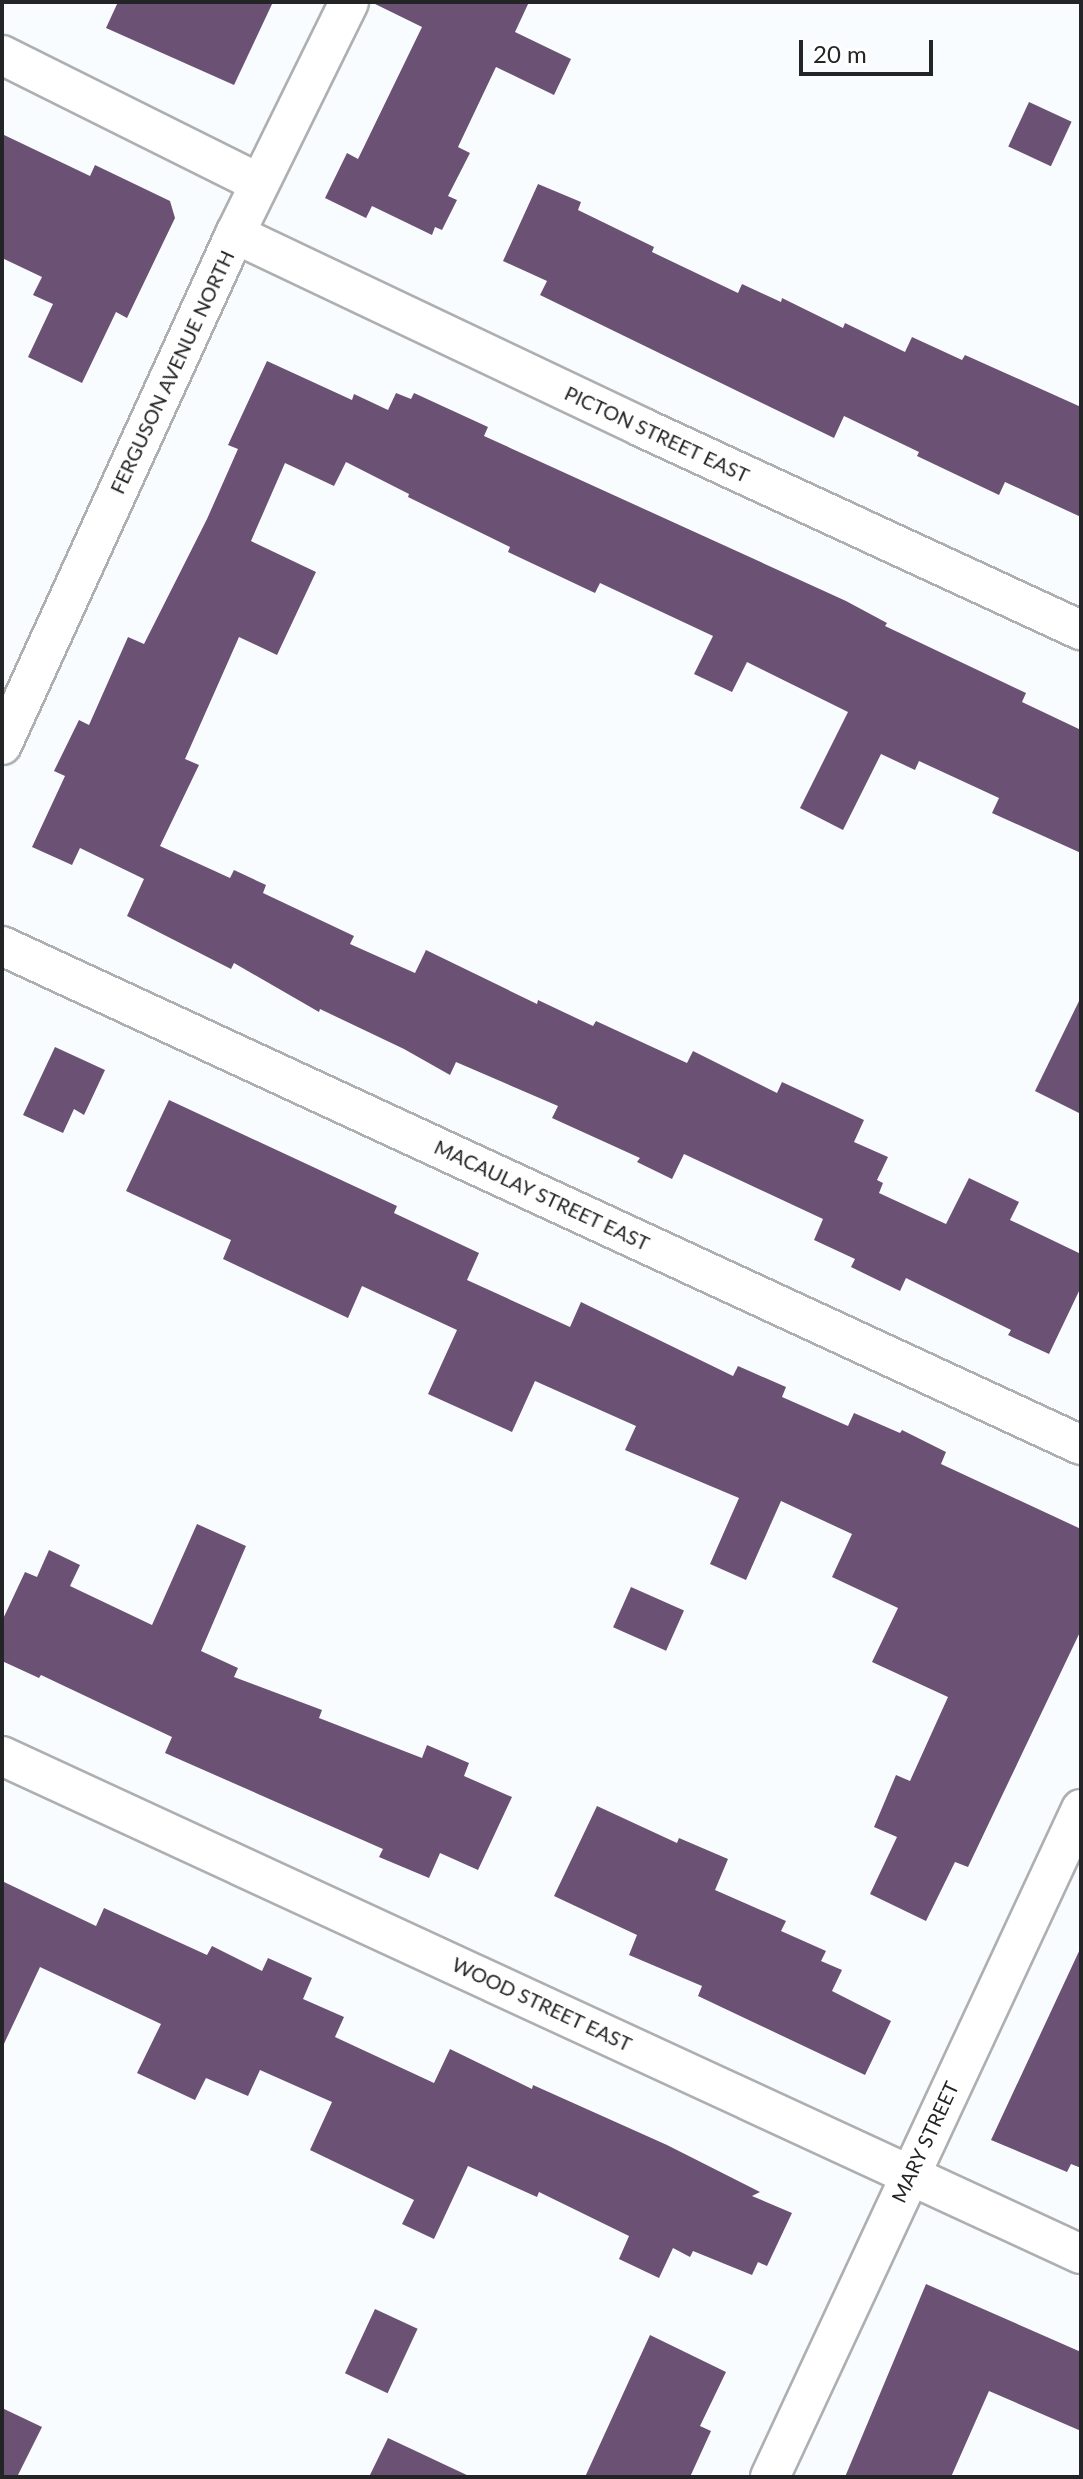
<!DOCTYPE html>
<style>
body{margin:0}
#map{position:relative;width:1083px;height:2479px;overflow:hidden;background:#f9fcfe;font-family:Lato,sans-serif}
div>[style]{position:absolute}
.building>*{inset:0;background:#6b5275;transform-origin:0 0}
.roads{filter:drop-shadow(2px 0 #adafb1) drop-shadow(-2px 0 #adafb1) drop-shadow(0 2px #adafb1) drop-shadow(0 -2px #adafb1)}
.street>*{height:38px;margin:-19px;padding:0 19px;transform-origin:19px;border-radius:19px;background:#fff}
span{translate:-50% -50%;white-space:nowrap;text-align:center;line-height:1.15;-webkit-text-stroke:8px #fff;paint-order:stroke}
.street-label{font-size:20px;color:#232425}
.frame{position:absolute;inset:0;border:4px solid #232425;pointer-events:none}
.scale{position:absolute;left:799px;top:40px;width:134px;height:36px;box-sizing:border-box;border:4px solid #232425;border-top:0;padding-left:10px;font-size:24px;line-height:28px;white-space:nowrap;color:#232425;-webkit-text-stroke:6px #fff;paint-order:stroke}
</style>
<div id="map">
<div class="building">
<i style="clip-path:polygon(118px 2px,273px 2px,234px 85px,106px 28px)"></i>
<i style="clip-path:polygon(371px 2px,529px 2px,515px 32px,571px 59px,554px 95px,496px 67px,458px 147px,470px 153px,448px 196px,457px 200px,442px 230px,435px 227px,432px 235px,372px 206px,366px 218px,325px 198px,347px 153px,358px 159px,422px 27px)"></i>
<i style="left:1029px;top:102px;width:47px;height:49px;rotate:25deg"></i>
<i style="clip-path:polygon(2px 134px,90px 176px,95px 165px,170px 201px,175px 218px,127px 318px,116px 312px,82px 383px,28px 357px,53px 304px,33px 295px,42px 277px,2px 258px)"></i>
<i style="clip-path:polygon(538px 184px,581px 202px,578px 210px,654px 247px,652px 252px,738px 293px,742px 284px,781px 302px,782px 298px,843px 328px,845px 323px,905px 352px,912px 337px,962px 360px,965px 355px,1081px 407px,1081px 517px,1005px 482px,999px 495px,917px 456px,919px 452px,844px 416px,834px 438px,540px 295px,547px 281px,503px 261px)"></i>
<i style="clip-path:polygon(267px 361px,352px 400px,354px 394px,388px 410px,396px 393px,411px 399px,414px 393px,488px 427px,484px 436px,846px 601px,887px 623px,885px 626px,1026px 693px,1022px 702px,1081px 730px,1081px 853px,992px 813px,999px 798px,919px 761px,915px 770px,881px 754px,843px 830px,800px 808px,848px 712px,747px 662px,732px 692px,694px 674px,713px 636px,600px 583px,595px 593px,508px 552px,510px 547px,408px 497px,409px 494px,346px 462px,334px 486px,285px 463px,251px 541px,316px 572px,277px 655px,239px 637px,185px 759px,199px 765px,160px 846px,230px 878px,234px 870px,266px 885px,263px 893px,354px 936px,350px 944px,415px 973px,426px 950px,537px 1004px,538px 1000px,593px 1026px,596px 1021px,687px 1063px,693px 1051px,777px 1093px,782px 1082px,864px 1120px,854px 1142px,888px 1157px,877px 1180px,883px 1183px,879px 1193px,946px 1224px,969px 1178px,1019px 1202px,1010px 1220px,1081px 1254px,1081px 1287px,1049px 1354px,1008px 1335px,1011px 1330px,906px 1278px,900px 1291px,851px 1267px,855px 1259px,814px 1240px,823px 1219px,684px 1154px,672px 1179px,637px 1162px,640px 1158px,552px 1118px,558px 1106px,456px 1062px,450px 1075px,404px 1049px,320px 1009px,319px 1012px,234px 963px,231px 969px,127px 916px,144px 879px,80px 848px,72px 865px,32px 847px,65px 776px,54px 771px,79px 720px,89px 725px,128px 637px,144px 644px,207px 519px,238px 449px,228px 445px)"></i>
<i style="clip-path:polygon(1081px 997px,1081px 1114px,1035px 1091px)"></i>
<i style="clip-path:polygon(55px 1047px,105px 1070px,84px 1115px,74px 1109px,63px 1133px,23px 1115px)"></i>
<i style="clip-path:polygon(169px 1100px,397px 1206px,394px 1213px,479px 1253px,467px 1280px,570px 1327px,581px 1302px,733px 1376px,738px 1366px,786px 1387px,782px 1397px,848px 1426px,854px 1413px,900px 1433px,902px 1430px,946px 1452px,941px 1464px,1081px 1529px,1081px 1630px,968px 1867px,955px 1862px,926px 1921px,870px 1894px,897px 1837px,874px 1827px,896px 1775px,910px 1781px,948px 1697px,872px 1662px,898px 1608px,832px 1577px,852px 1534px,781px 1501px,746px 1580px,710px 1564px,739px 1498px,625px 1450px,636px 1426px,535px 1381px,512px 1432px,428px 1394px,457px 1330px,362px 1286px,348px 1318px,223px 1259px,231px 1240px,126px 1191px)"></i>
<i style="clip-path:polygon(197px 1524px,246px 1546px,201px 1651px,238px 1668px,234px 1677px,322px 1710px,319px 1718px,422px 1758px,427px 1745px,469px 1763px,464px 1776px,512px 1797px,478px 1870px,440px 1853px,429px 1878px,379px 1857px,383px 1849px,165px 1753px,172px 1737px,41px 1675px,39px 1678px,2px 1661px,2px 1621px,25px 1572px,37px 1577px,49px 1550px,80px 1565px,70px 1586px,152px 1625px)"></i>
<i style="left:631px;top:1587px;width:58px;height:44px;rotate:24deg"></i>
<i style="clip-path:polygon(597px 1806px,677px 1843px,679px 1838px,728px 1859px,715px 1890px,786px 1921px,781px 1931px,826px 1951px,821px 1961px,842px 1970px,832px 1991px,891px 2021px,865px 2075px,698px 1996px,702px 1986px,629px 1955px,637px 1935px,554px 1896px)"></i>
<i style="clip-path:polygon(2px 1881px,96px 1926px,104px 1908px,207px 1955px,212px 1946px,262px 1971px,268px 1958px,312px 1978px,303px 1999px,344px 2017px,335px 2037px,434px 2083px,450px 2049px,532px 2089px,533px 2085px,667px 2145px,760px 2192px,752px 2196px,792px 2213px,767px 2266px,758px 2262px,752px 2275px,693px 2251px,690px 2257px,673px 2248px,659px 2278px,619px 2259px,629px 2236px,539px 2192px,537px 2197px,468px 2166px,434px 2239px,402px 2224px,414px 2200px,310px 2150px,332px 2102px,260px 2070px,248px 2096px,206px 2078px,195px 2100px,137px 2073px,161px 2024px,40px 1967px,2px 2048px)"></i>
<i style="clip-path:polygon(1081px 1947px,1081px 2168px,1071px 2164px,1067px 2172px,991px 2140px)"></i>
<i style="clip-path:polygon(926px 2284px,1081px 2352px,1081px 2431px,989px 2391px,951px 2477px,845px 2477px)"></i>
<i style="left:375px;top:2309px;width:47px;height:71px;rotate:25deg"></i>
<i style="clip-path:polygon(650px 2335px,726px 2372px,700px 2426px,711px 2431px,690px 2477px,585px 2477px)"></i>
<i style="clip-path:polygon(2px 2408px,42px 2427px,17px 2477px,2px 2477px)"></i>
<i style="clip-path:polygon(388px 2438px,471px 2477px,369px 2477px)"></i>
</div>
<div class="roads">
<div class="street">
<i style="left:2px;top:55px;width:287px;rotate:26.5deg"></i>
<i style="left:235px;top:234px;width:450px;rotate:25.4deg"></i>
<i style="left:641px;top:427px;width:485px;rotate:24.8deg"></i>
<i style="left:2px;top:745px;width:562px;rotate:-65.49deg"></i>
<i style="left:235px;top:234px;width:258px;rotate:-63.8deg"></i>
<i style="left:2px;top:946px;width:1189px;rotate:24.82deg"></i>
<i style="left:2px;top:1756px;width:1188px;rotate:24.78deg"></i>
<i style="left:770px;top:2477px;width:737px;rotate:-65.03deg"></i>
</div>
</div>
<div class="street-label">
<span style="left:172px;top:372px;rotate:-65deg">FERGUSON AVENUE NORTH</span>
<span style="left:657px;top:434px;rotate:25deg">PICTON STREET EAST</span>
<span style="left:542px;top:1195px;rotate:25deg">MACAULAY STREET EAST</span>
<span style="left:542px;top:2004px;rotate:25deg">WOOD STREET EAST</span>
<span style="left:925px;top:2142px;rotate:-65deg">MARY STREET</span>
</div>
<div class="frame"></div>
<div class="scale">20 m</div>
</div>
